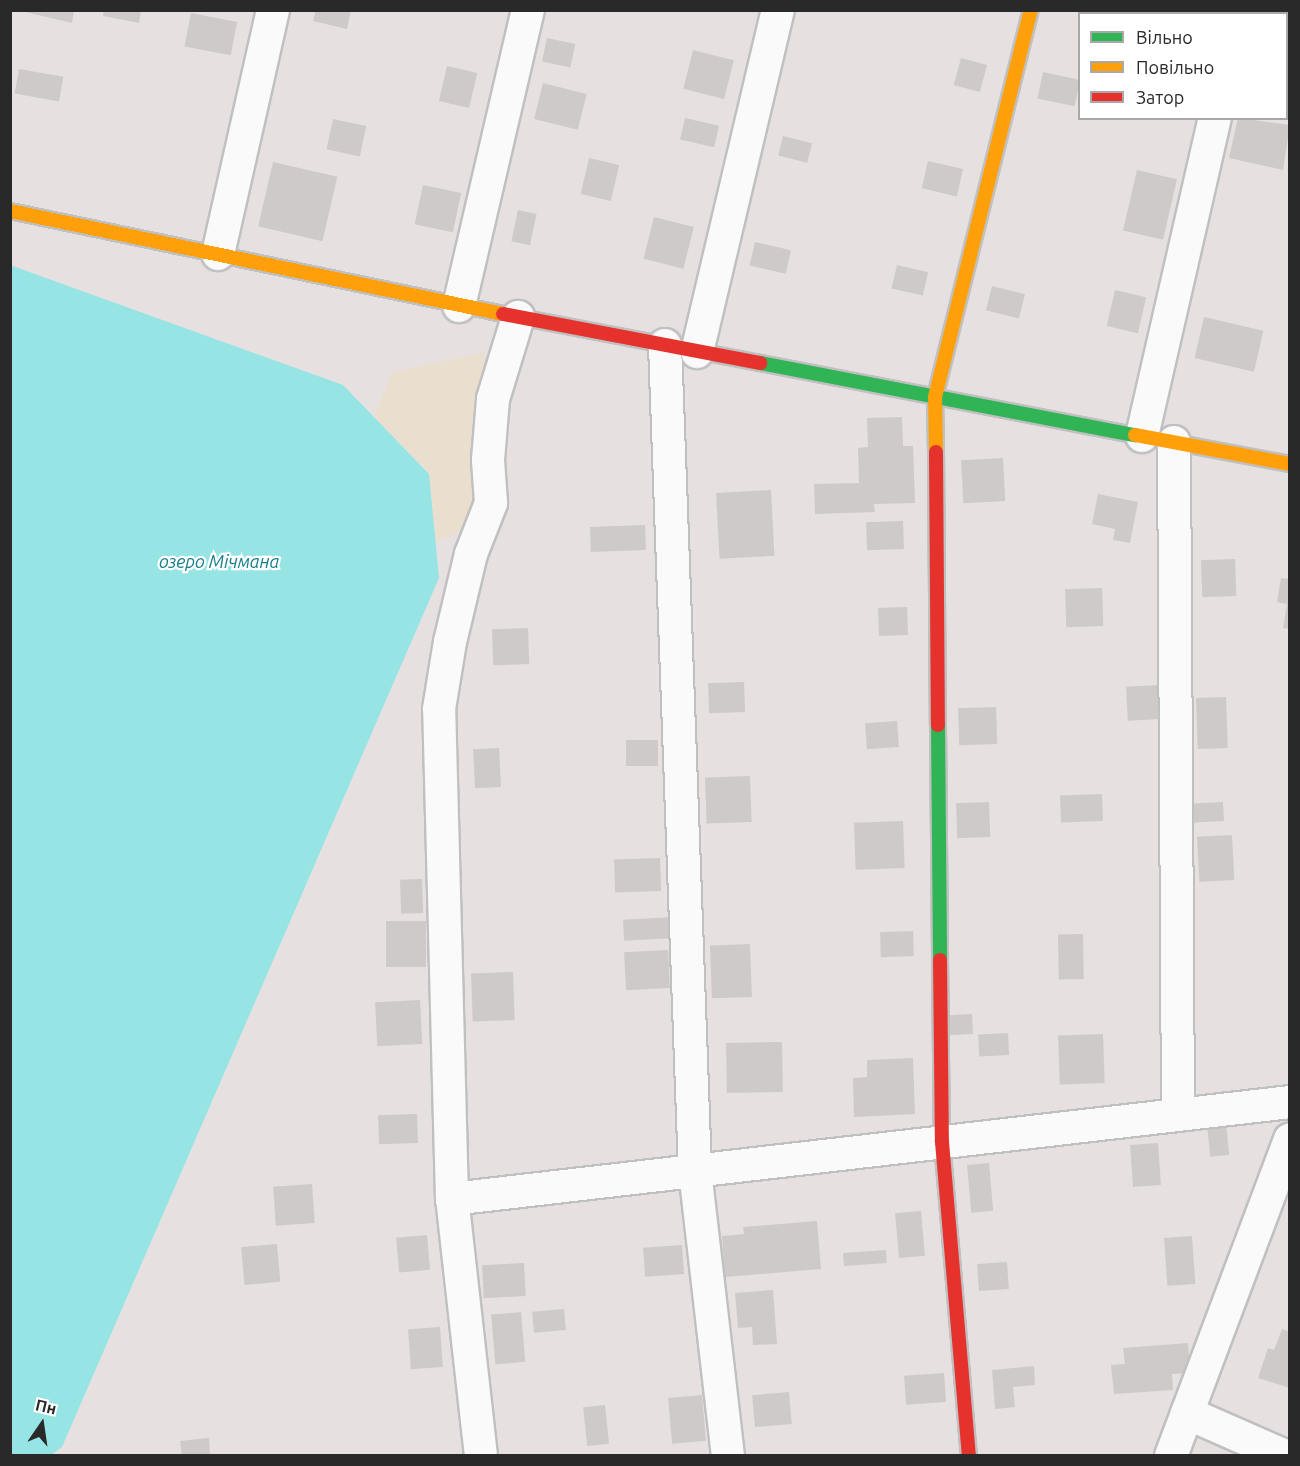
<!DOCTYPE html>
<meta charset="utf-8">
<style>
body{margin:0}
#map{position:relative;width:1300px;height:1466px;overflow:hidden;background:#e6e1e0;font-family:Ubuntu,sans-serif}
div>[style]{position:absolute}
.sand>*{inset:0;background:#eadecf}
.water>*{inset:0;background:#97e4e4}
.building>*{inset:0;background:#cecac9;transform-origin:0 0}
.roads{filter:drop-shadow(2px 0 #c0c0c1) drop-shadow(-2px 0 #c0c0c1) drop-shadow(0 2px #c0c0c1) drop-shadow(0 -2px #c0c0c1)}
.street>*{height:32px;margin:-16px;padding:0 16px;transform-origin:16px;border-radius:16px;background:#fbfafa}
.fast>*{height:14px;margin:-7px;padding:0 7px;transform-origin:7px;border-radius:7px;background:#30b455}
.slow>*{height:14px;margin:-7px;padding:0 7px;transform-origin:7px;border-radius:7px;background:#ff9f0a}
.jam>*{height:14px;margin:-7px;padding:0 7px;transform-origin:7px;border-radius:7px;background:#e5322d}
span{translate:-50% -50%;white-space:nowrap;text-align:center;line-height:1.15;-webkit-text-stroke:4.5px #fff;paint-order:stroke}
.water-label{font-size:18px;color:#167f8a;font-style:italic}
.frame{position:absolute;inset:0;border:12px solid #292929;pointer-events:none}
.legend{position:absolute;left:1078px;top:12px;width:210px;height:108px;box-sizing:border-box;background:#fff;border:2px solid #a9a9a9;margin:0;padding:8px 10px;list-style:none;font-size:18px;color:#292929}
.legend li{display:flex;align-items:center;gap:12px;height:30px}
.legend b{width:30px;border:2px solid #a9a9a9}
.north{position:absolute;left:12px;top:1394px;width:60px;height:60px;-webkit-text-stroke:4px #fff;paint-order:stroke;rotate:13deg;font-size:16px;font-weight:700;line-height:24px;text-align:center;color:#292929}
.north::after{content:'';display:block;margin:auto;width:21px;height:27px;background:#292929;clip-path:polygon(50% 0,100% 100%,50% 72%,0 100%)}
</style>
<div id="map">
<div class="sand">
<i style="clip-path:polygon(485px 352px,474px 527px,435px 542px,429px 473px,374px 416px,392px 372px)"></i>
</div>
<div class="water">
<i style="clip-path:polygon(10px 265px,343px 385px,429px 474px,439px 578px,62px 1447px,50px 1456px,10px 1455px)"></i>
</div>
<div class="building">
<i style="clip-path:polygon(17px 10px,74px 10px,72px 23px)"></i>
<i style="clip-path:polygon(104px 10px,141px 10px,139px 23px,103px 16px)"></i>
<i style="clip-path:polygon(316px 10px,351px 10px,347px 29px,313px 21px)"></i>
<i style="left:191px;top:13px;width:47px;height:34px;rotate:11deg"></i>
<i style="left:1286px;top:17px;width:4px;height:42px;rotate:14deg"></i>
<i style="left:547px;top:38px;width:29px;height:24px;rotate:12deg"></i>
<i style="left:693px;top:50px;width:42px;height:40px;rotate:14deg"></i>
<i style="left:961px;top:58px;width:27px;height:28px;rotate:15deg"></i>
<i style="left:447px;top:66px;width:31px;height:36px;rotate:13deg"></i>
<i style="left:19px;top:69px;width:45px;height:25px;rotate:10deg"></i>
<i style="left:1043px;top:72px;width:38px;height:27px;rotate:12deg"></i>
<i style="left:543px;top:83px;width:45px;height:37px;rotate:14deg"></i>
<i style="left:685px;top:118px;width:35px;height:22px;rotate:13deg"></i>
<i style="clip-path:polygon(1238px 118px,1290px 125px,1283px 170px,1229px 158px)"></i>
<i style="left:333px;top:119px;width:34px;height:31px;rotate:12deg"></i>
<i style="left:783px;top:136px;width:30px;height:20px;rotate:14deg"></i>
<i style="left:589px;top:158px;width:31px;height:37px;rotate:13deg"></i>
<i style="left:928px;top:161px;width:36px;height:28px;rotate:13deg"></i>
<i style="left:273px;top:162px;width:66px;height:66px;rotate:13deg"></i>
<i style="left:1137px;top:170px;width:41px;height:62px;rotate:13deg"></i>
<i style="left:423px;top:185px;width:39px;height:40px;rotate:12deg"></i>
<i style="left:518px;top:210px;width:19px;height:32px;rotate:12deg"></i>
<i style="left:654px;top:217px;width:41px;height:43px;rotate:14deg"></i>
<i style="left:755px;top:242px;width:37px;height:24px;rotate:13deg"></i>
<i style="left:897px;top:265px;width:32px;height:24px;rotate:13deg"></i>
<i style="left:992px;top:286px;width:34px;height:25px;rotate:14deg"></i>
<i style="left:1115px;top:290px;width:32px;height:37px;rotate:13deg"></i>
<i style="left:1204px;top:317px;width:61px;height:42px;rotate:13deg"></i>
<i style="clip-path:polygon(902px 417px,903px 446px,913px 446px,915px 503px,874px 504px,875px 512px,815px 514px,814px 484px,859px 483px,858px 448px,868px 447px,867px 418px)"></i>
<i style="left:1003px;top:458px;width:43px;height:42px;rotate:87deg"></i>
<i style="left:771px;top:490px;width:66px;height:55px;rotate:87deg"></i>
<i style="clip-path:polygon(1098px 494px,1138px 502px,1130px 543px,1113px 540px,1115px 529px,1092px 524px)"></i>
<i style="left:903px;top:521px;width:28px;height:37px;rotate:88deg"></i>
<i style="left:645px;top:525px;width:25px;height:55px;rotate:88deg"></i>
<i style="left:1235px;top:559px;width:37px;height:34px;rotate:88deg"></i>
<i style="clip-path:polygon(1281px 578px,1290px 579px,1290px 629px,1283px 628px,1287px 604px,1277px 602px)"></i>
<i style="left:1102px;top:588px;width:38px;height:37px;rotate:88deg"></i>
<i style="left:907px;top:607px;width:28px;height:29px;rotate:88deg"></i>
<i style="left:528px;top:628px;width:36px;height:36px;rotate:88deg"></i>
<i style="left:744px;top:682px;width:30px;height:36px;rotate:88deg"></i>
<i style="left:1158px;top:685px;width:34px;height:32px;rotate:87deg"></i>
<i style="left:1226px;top:697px;width:51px;height:30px;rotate:88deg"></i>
<i style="left:996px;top:707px;width:37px;height:38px;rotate:88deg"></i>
<i style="left:897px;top:721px;width:26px;height:32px;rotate:86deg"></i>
<i style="left:658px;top:740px;width:26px;height:32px;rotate:90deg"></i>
<i style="left:499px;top:748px;width:39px;height:26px;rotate:87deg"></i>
<i style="left:750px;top:776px;width:46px;height:45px;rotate:88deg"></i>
<i style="left:1102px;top:794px;width:27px;height:42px;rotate:88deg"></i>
<i style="left:989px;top:802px;width:35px;height:33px;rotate:88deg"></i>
<i style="left:1223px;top:802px;width:19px;height:38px;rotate:87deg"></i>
<i style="left:903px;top:821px;width:47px;height:49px;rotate:88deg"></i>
<i style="left:1232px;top:835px;width:45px;height:35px;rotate:87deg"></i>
<i style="left:660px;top:858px;width:33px;height:46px;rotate:88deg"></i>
<i style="left:422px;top:879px;width:34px;height:22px;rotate:88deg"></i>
<i style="left:675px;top:917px;width:21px;height:52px;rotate:87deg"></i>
<i style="left:386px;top:921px;width:40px;height:46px"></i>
<i style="left:913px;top:931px;width:25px;height:33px;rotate:88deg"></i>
<i style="left:1083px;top:934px;width:45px;height:25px;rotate:89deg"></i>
<i style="left:750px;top:944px;width:53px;height:40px;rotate:88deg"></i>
<i style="left:668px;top:950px;width:38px;height:44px;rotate:87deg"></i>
<i style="left:513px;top:972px;width:48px;height:42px;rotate:88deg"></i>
<i style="left:420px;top:1000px;width:44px;height:45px;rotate:87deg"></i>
<i style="left:972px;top:1014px;width:20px;height:23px;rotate:87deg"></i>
<i style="left:1008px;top:1033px;width:22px;height:30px;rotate:87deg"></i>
<i style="left:1103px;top:1034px;width:49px;height:45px;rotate:88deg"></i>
<i style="left:782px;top:1042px;width:50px;height:56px;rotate:89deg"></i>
<i style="clip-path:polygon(913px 1058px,915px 1114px,854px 1117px,853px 1078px,867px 1077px,867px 1060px)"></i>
<i style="left:417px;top:1114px;width:29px;height:39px;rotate:88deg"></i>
<i style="left:1226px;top:1124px;width:31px;height:19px;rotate:84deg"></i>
<i style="left:1158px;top:1143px;width:42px;height:28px;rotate:86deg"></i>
<i style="left:989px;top:1163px;width:48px;height:22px;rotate:85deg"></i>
<i style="left:312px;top:1184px;width:39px;height:39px;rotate:86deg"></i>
<i style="left:921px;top:1211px;width:45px;height:26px;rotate:85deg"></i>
<i style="clip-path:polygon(817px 1221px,821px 1269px,725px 1277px,722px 1236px,744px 1234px,743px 1227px)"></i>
<i style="left:427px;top:1235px;width:35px;height:31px;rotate:85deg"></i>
<i style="left:1192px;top:1236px;width:48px;height:28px;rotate:86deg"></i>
<i style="left:277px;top:1244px;width:38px;height:36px;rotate:85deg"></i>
<i style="left:682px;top:1245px;width:29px;height:39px;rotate:86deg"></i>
<i style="left:886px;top:1250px;width:13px;height:43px;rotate:86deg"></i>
<i style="left:1007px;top:1262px;width:27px;height:30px;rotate:86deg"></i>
<i style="left:524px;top:1263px;width:33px;height:42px;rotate:87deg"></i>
<i style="clip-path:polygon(773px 1290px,777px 1344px,753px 1345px,752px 1327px,738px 1328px,735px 1293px)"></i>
<i style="left:564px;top:1309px;width:21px;height:32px;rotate:85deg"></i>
<i style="left:521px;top:1312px;width:50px;height:30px;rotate:85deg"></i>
<i style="left:440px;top:1327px;width:40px;height:32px;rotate:86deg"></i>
<i style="clip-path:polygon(1282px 1329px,1290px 1332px,1290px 1388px,1258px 1378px,1268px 1348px,1274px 1350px)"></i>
<i style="clip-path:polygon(1188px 1343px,1190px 1373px,1172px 1374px,1173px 1390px,1114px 1394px,1111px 1365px,1125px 1364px,1123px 1348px)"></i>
<i style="clip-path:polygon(1034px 1366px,1035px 1385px,1013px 1387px,1015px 1407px,995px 1409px,992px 1370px)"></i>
<i style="left:944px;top:1373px;width:29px;height:40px;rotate:86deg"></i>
<i style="left:789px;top:1392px;width:32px;height:37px;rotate:85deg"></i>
<i style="left:702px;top:1395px;width:46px;height:34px;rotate:85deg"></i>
<i style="left:605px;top:1405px;width:39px;height:22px;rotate:84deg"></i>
<i style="clip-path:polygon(209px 1438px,210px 1456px,182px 1456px,180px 1441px)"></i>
</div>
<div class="roads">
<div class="street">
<i style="left:1239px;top:14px;width:4px;rotate:-76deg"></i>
<i style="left:218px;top:254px;width:250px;rotate:-77.3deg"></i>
<i style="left:459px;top:306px;width:304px;rotate:-76.9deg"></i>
<i style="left:665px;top:345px;width:827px;rotate:87.92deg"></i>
<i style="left:695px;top:1171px;width:287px;rotate:83.4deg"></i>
<i style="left:697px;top:352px;width:351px;rotate:-76.7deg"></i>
<i style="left:1142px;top:436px;width:326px;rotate:-77.1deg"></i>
<i style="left:1174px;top:442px;width:673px;rotate:89.66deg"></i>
<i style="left:452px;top:1199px;width:844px;rotate:-6.6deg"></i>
<i style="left:1187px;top:1413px;width:107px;rotate:23.7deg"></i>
<i style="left:481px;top:1456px;width:259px;rotate:-96.4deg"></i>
<i style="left:452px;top:1199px;width:490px;rotate:-91.5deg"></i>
<i style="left:439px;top:709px;width:68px;rotate:-80.7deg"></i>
<i style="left:450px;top:642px;width:90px;rotate:-76.6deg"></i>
<i style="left:471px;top:554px;width:55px;rotate:-68.6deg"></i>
<i style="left:491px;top:503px;width:43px;rotate:-94deg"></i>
<i style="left:488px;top:460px;width:61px;rotate:-85.3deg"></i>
<i style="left:493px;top:399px;width:86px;rotate:-73deg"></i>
<i style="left:1171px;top:1456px;width:338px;rotate:-69.4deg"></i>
</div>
<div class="fast">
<i style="left:760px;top:363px;width:382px;rotate:10.9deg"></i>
<i style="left:938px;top:725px;width:235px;rotate:89.5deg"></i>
</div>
<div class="slow">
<i style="left:10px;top:211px;width:504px;rotate:11.8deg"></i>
<i style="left:1135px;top:435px;width:158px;rotate:10.6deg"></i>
<i style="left:936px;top:452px;width:55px;rotate:-91deg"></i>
<i style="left:935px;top:397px;width:399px;rotate:-76.1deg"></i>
</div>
<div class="jam">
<i style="left:503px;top:314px;width:262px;rotate:10.8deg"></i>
<i style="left:936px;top:452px;width:273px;rotate:89.6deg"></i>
<i style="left:940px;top:960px;width:182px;rotate:89.4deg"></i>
<i style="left:942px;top:1142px;width:315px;rotate:85.1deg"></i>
</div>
</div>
<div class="water-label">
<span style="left:219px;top:561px">озеро Мічмана</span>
</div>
<div class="frame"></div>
<ul class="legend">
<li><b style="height:8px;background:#30b455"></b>Вільно</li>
<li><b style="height:8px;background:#ff9f0a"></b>Повільно</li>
<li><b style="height:8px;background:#e5322d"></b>Затор</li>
</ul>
<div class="north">Пн</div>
</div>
